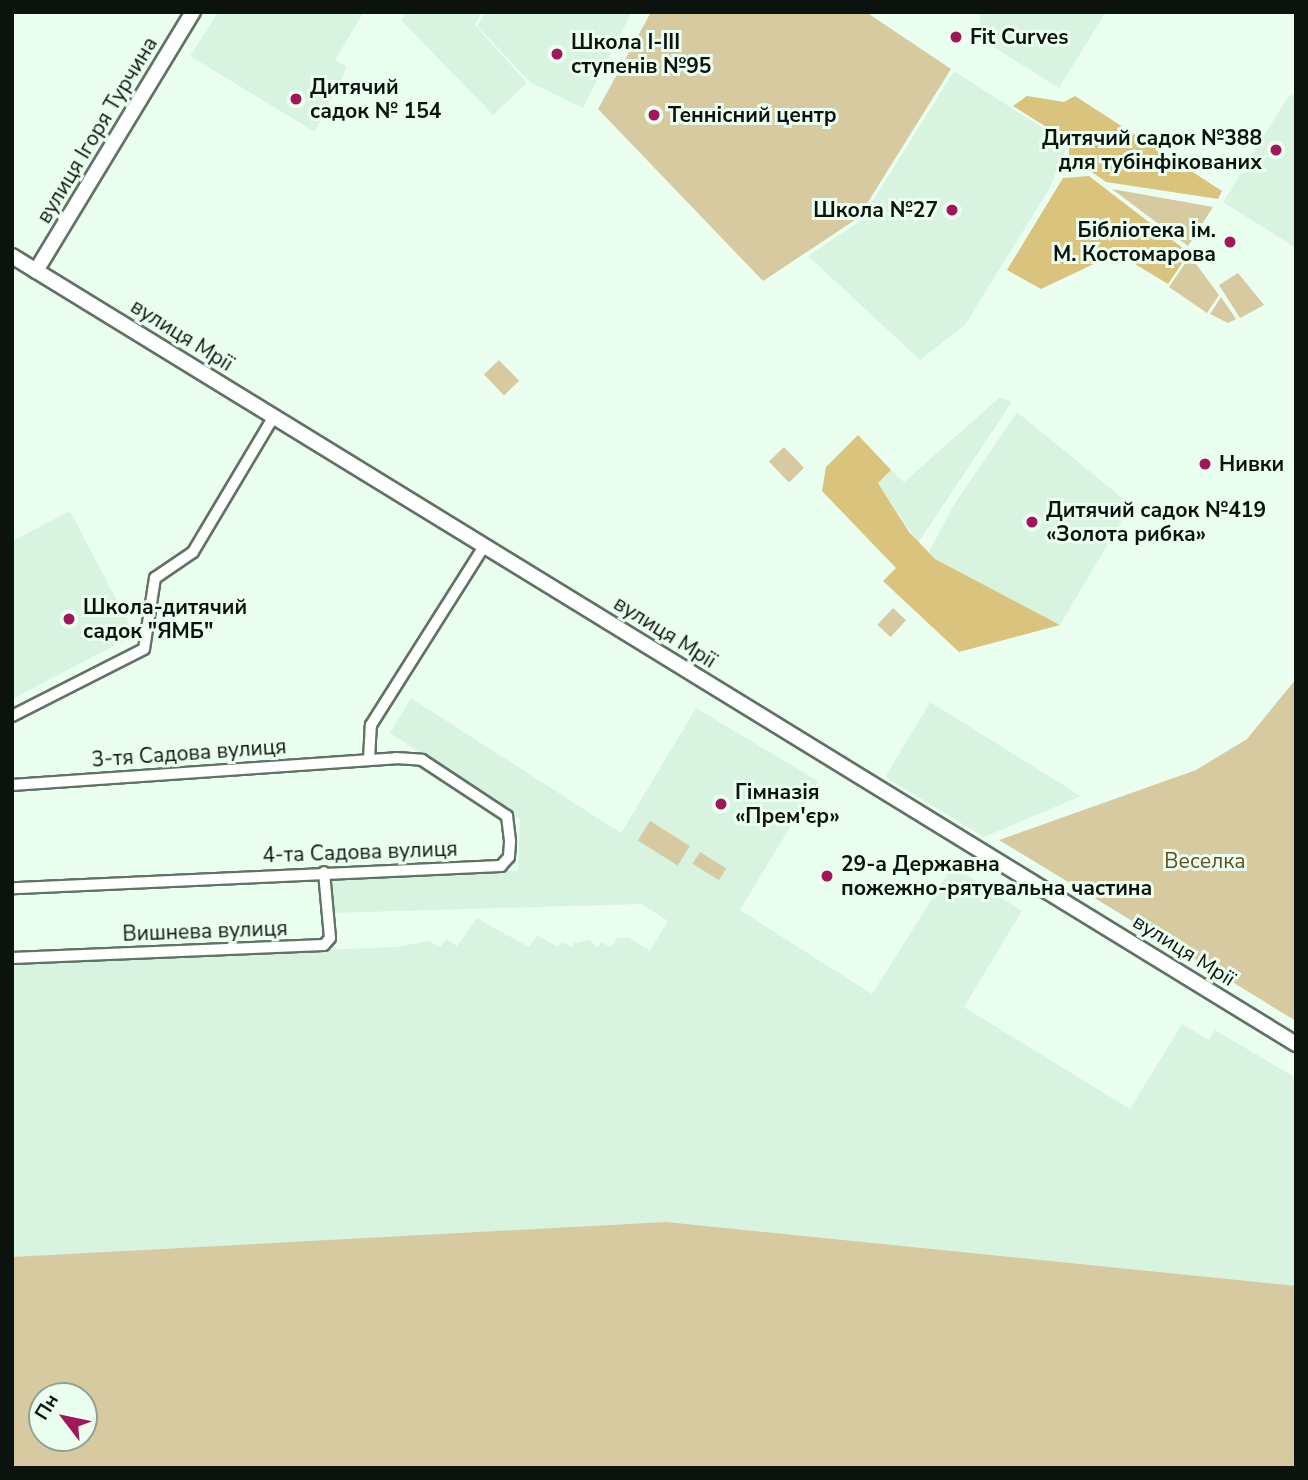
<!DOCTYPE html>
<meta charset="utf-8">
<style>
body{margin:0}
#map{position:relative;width:1308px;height:1480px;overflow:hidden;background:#eafff0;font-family:"Nunito Sans",sans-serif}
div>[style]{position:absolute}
.built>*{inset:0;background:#d8f4e1}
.green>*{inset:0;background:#d8caa0;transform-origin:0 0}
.forest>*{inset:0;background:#d9c37d}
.roads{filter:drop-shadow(2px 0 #617367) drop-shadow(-2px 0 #617367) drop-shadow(0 2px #617367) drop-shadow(0 -2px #617367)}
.minor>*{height:10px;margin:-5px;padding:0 5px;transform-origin:5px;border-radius:5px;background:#fff}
.tertiary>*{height:14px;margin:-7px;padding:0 7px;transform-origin:7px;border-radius:7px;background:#fff}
.dots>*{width:19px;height:19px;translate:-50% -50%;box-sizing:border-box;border:4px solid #eafff0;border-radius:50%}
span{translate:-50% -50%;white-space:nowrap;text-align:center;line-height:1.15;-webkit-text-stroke:6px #eafff0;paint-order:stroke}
.poi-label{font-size:21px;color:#0c130f;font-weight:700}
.left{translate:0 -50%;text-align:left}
.right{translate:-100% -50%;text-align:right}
.street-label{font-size:21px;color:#0c130f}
.park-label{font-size:21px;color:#5e4f1a}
.frame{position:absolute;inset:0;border:14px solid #0c130f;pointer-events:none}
.north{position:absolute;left:28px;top:1382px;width:70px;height:70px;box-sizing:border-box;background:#eafff0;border:2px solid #91a196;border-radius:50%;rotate:302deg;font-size:19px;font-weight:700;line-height:28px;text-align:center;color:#0c130f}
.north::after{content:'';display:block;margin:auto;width:24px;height:32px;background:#a4165b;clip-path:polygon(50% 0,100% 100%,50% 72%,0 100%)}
</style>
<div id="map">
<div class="built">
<i style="clip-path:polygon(218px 12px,364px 12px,335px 60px,347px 67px,315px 132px,190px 56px)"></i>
<i style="clip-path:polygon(407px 12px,482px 12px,475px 25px,527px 83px,493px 115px,401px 20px)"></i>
<i style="clip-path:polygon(486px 12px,632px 12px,583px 108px,531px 83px,477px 26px)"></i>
<i style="clip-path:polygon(981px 12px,1106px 12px,1059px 88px,978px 37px)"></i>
<i style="clip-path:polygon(954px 71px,1068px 144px,1049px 189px,965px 325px,920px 360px,808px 256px,860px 221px)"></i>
<i style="clip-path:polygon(1296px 93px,1296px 248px,1223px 202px,1288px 97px)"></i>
<i style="clip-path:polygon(1000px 397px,1012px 402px,918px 543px,878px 483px,891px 470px,904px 482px)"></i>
<i style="clip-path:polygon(1017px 412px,1131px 505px,1060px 625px,935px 559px,929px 552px,953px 506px)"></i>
<i style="clip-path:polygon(70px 511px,135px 635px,12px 699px,12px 541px)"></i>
<i style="clip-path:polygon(evenodd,411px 698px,621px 833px,696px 708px,818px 781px,740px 910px,872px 994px,953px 866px,1022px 911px,964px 1007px,1130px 1109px,1182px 1024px,1209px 1040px,1215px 1030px,1296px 1078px,1296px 1468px,12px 1468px,12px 961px,396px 947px,429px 941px,440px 947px,446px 939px,457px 946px,477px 918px,529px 947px,537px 935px,558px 947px,562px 942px,572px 947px,574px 943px,589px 940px,598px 947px,601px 942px,611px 947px,617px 938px,628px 937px,650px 951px,668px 921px,641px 904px,334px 913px,332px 877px,518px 871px,520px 819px,390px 733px,411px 698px,42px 1396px,84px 1396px,84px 1438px,42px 1438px,42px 1396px)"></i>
<i style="clip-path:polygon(930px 702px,1081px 796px,984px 837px,885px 777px)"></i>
</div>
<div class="green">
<i style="clip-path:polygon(651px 12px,866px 12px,951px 69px,858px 218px,763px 281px,598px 109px)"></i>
<i style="clip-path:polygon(1112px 189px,1213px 207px,1188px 246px)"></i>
<i style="clip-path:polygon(1190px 256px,1219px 295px,1207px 313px,1169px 287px)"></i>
<i style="clip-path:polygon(1238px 273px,1264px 305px,1240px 318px,1219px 285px)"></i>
<i style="clip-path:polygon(1221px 297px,1236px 319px,1228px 323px,1210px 314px)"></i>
<i style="left:499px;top:360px;width:29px;height:21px;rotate:46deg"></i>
<i style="left:784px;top:447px;width:29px;height:21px;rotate:46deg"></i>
<i style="left:893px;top:608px;width:18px;height:23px;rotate:43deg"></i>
<i style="clip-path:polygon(1296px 679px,1296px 1021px,999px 840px,1196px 770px,1247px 739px)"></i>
<i style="left:650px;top:821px;width:47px;height:23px;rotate:32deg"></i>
<i style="left:700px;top:852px;width:31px;height:14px;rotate:32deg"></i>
<i style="clip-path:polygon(evenodd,666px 1222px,1296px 1286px,1296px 1468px,12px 1468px,12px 1257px,666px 1222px,42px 1396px,84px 1396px,84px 1438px,42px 1438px,42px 1396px)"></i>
</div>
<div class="forest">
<i style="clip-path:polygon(1027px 96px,1064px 102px,1075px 96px,1222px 191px,1218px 199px,1106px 182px,1069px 156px,1069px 141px,1013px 106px)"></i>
<i style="clip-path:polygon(1089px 176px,1189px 253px,1168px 284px,1110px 249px,1098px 262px,1041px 289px,1007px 270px,1063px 178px)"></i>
<i style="clip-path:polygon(858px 435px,891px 470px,878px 483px,909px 532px,935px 559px,1060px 625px,959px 652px,883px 581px,896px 568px,822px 491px,826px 467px)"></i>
</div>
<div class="roads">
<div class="minor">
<i style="left:12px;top:716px;width:148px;rotate:-26.9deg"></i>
<i style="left:144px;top:649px;width:72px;rotate:-81.2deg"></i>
<i style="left:155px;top:578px;width:46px;rotate:-34.4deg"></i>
<i style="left:193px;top:552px;width:158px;rotate:-59.2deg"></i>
<i style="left:369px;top:760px;width:35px;rotate:-87deg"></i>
<i style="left:371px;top:725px;width:212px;rotate:-57.7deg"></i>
<i style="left:12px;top:785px;width:385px;rotate:-4deg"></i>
<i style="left:396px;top:758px;width:26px;rotate:4deg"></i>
<i style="left:422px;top:760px;width:102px;rotate:33.4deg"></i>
<i style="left:507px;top:816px;width:26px;rotate:83deg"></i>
<i style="left:510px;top:842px;width:15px;rotate:94deg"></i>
<i style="left:509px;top:857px;width:12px;rotate:132deg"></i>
<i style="left:501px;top:866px;width:489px;rotate:177.4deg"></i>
<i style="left:12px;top:958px;width:312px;rotate:-2.4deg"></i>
<i style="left:324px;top:945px;width:9px;rotate:-49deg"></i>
<i style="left:330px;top:938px;width:66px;rotate:-95.2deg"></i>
</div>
<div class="tertiary">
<i style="left:12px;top:256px;width:1507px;rotate:31.54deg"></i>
<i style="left:36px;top:271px;width:303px;rotate:-58.8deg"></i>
</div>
</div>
<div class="dots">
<i style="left:956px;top:37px;background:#a4165b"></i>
<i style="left:557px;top:54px;background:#a4165b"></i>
<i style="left:296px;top:99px;background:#a4165b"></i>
<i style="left:654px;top:115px;background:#a4165b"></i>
<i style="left:1276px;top:150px;background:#a4165b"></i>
<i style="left:952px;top:210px;background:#a4165b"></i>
<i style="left:1230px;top:242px;background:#a4165b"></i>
<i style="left:1205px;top:464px;background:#a4165b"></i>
<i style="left:1032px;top:522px;background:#a4165b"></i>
<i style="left:69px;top:619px;background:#a4165b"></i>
<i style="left:721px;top:804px;background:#a4165b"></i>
<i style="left:827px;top:876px;background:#a4165b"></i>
</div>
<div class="poi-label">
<span class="left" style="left:970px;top:37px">Fit Curves</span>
<span class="left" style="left:571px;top:54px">Школа І-ІІІ<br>ступенів №95</span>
<span class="left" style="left:310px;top:99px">Дитячий<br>садок № 154</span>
<span class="left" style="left:668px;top:115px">Теннісний центр</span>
<span class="right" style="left:1262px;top:150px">Дитячий садок №388<br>для тубінфікованих</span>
<span class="right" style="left:938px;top:210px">Школа №27</span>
<span class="right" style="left:1216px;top:242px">Бібліотека ім.<br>М. Костомарова</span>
<span class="left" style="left:1219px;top:464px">Нивки</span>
<span class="left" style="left:1046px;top:522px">Дитячий садок №419<br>«Золота рибка»</span>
<span class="left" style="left:83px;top:619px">Школа-дитячий<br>садок "ЯМБ"</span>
<span class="left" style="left:735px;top:804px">Гімназія<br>«Прем'єр»</span>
<span class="left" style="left:841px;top:876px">29-а Державна<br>пожежно-рятувальна частина</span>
</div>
<div class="street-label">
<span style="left:97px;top:130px;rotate:-59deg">вулиця Ігоря Турчина</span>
<span style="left:182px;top:335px;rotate:32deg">вулиця Мрії</span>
<span style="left:665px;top:632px;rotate:32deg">вулиця Мрії</span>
<span style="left:189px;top:753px;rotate:-4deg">3-тя Садова вулиця</span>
<span style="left:360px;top:852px;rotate:-2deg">4-та Садова вулиця</span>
<span style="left:205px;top:931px;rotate:-2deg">Вишнева вулиця</span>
<span style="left:1184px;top:950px;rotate:32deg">вулиця Мрії</span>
</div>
<div class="park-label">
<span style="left:1205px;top:861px">Веселка</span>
</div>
<div class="frame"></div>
<div class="north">Пн</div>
</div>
